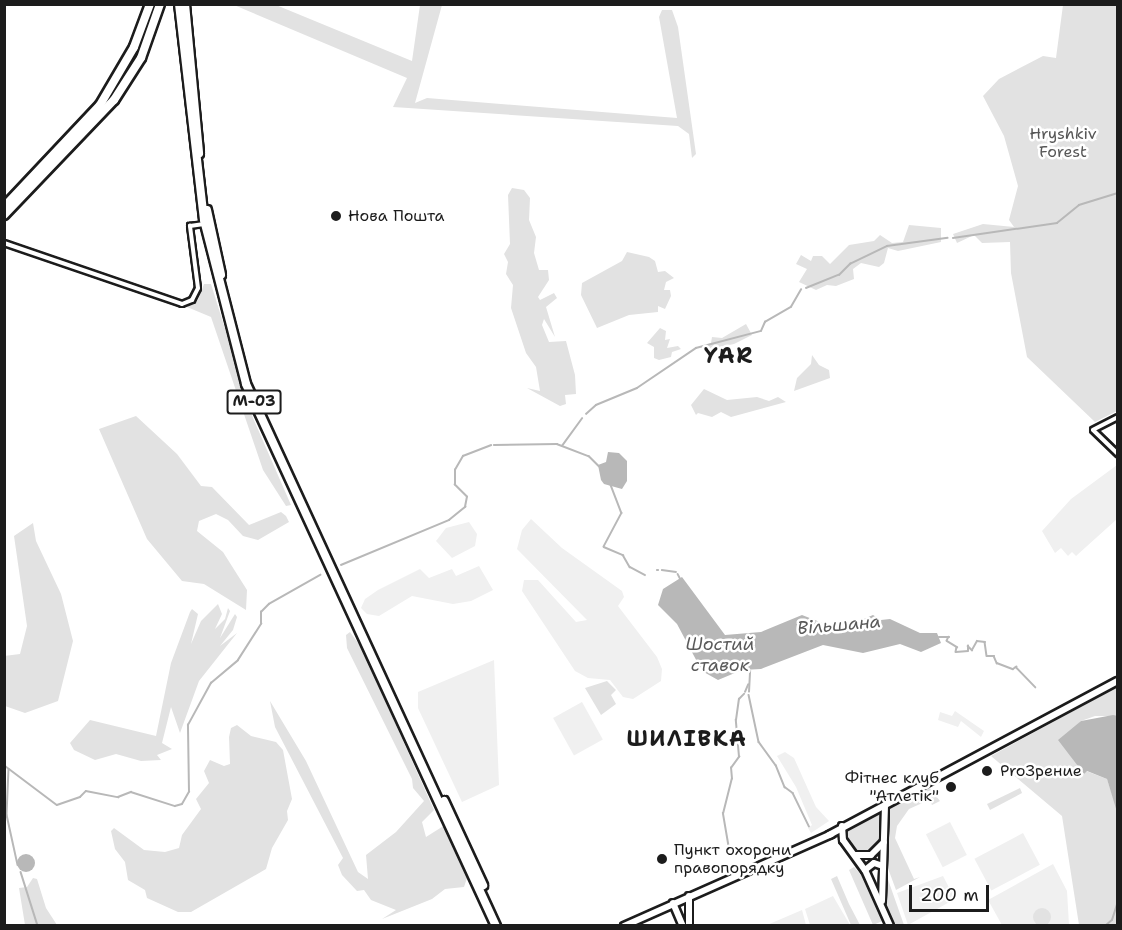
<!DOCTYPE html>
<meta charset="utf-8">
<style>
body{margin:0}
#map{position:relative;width:1122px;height:930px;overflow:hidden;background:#fff;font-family:"Shantell Sans",sans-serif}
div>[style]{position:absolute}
.built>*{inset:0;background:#f0f0f0;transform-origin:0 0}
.green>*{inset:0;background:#e2e2e2}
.round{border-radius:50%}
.water>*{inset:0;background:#b8b8b8}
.stream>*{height:1.5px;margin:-0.75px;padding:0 0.75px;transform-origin:0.75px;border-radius:0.75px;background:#b8b8b8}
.roads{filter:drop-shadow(2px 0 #1c1c1c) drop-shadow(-2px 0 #1c1c1c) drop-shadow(0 2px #1c1c1c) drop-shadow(0 -2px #1c1c1c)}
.minor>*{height:4px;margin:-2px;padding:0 2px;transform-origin:2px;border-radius:2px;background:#fff}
.major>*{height:6px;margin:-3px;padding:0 3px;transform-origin:3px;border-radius:3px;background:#fff}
.highway>*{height:8px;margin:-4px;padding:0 4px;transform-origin:4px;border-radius:4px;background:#fff}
.dots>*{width:16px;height:16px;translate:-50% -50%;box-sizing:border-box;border:3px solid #fff;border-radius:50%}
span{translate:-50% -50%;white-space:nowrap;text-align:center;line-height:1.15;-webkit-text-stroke:5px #fff;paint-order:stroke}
.shield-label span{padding:2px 4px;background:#fff;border:2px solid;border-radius:4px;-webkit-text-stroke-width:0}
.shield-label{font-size:15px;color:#1c1c1c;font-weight:700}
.park-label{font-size:16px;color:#575757}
.poi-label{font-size:16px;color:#1c1c1c}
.left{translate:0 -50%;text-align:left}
.right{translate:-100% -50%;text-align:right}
.water-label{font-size:18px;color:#5a5a5a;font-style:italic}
.district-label{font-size:22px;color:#1c1c1c;font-weight:700;letter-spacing:1.5px}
.frame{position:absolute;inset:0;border:6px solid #1c1c1c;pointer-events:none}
.scale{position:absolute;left:909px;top:885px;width:80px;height:27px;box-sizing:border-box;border:3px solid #1c1c1c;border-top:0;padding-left:8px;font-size:18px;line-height:21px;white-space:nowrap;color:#1c1c1c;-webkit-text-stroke:4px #fff;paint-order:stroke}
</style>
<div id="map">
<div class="built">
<i style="clip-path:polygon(1117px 465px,1117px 519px,1076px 556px,1072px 552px,1068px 556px,1061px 548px,1055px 553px,1042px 531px,1071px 499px)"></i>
<i style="clip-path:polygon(531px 519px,562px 548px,622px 591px,624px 597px,618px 606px,657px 657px,662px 669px,661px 681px,633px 699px,623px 697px,610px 680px,588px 678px,575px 671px,522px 591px,524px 580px,538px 580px,576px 622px,587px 620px,517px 549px,522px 530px)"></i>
<i style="clip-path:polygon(469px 522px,477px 534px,475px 546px,452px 558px,436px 541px,446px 528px)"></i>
<i style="clip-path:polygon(479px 566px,493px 590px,471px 601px,453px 604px,412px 596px,379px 616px,367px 614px,361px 608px,365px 599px,378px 590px,420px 569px,429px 578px,452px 569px,456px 576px)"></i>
<i style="clip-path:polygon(494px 660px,499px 785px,462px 802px,418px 708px,418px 692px)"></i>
<i style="left:582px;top:702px;width:43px;height:33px;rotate:61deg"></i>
<i style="clip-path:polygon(955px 711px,984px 731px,981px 737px,961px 721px,958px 727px,938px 720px,940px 712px,952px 716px)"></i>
<i style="clip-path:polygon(785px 752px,794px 758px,816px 807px,829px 821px,811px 833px,808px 828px,812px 825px,796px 787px,777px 756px)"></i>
<i style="left:950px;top:822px;width:37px;height:27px;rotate:63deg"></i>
<i style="left:1023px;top:833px;width:36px;height:55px;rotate:62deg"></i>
<i style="clip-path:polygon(1053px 864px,1067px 891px,1069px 925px,1002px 925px,988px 900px)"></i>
<i style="clip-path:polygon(943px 876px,955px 899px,908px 925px,897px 893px)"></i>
<i style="clip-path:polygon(833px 896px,850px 925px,810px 925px,805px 909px)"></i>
<i style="clip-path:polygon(802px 910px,806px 925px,767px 925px)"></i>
</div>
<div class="green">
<i style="clip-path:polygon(234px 5px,276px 5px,412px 61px,420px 5px,442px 5px,415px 103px,427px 98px,677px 118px,659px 17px,662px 10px,672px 10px,678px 27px,696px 154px,692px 158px,689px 134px,678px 126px,393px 107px,407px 78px)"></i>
<i style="clip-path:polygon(1063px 5px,1117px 5px,1117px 411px,1095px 422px,1027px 357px,1011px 273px,1010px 242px,982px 243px,974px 235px,957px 243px,953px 234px,983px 224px,1014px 227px,1009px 220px,1018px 186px,1004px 136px,983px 96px,999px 79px,1043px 56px,1056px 58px)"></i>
<i style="clip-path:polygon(512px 188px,524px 190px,530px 198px,529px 220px,536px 237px,534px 253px,539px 270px,548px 270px,549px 280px,538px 297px,540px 300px,554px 293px,557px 298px,546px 307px,555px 337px,544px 319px,542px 325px,549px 342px,566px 341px,575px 375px,576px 394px,565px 395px,566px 404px,560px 406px,527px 388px,540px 391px,536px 367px,526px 353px,511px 308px,513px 285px,506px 274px,508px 262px,504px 254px,510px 244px,508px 195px)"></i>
<i style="clip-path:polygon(909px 225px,941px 228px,941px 242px,898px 251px,888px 248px,884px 263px,879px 267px,861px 263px,853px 269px,854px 279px,836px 286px,827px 285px,816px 290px,799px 282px,807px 269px,796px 264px,801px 255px,811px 261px,813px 256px,822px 256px,830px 264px,849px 245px,874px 241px,880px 235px,892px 243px,903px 242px)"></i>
<i style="clip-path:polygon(627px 252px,649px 257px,655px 261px,658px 272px,665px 271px,674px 278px,666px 282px,664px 290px,670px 290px,671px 296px,665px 309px,658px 306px,658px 312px,629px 315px,597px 328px,581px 295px,582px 283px,622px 261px)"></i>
<i style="clip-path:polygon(204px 284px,211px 284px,253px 418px,291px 505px,286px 506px,263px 470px,211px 317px,187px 307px,198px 300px)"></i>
<i style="clip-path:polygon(746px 324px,752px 335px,734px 344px,705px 350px,703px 346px,711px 343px,712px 337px,722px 338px)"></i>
<i style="clip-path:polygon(660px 328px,666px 331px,665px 340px,670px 339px,667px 348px,678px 346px,681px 349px,672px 352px,671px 357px,659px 360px,654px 358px,654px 347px,647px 343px)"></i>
<i style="clip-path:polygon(812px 355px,819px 365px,829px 370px,830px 378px,794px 391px,797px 378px,811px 364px)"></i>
<i style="clip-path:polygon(704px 389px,727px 400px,757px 397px,769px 401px,778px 397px,786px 402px,731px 417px,721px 412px,712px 417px,698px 413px,696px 415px,691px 405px)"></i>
<i style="clip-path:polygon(136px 416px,177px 454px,201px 486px,212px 487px,249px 525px,281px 512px,286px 516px,289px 522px,258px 540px,243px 536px,228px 520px,216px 514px,199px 521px,197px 531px,223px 552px,247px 590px,246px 610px,204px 584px,182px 581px,147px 539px,99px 429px)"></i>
<i style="clip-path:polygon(33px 523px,36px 541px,61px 594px,73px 641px,58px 701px,25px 713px,5px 706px,4px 656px,20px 654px,27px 626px,14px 536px)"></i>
<i style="clip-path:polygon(218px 604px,222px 614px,215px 629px,225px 619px,228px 608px,230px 611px,220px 638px,235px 614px,237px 617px,233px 630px,220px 646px,237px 633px,199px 681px,180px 733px,171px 707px,162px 743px,172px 749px,157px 755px,161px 760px,141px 761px,116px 754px,95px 760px,74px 750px,70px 743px,90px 720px,156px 736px,171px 663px,190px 612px,192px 609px,198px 614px,191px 644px,201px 621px)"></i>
<i style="clip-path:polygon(350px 632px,361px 647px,434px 810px,422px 822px,426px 837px,445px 825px,468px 875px,464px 887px,445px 889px,432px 899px,382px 919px,396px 910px,371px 900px,364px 890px,357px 891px,342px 875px,338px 865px,343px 858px,275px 727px,270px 701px,306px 761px,358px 872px,368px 879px,366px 855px,396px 832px,424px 801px,413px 788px,412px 779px,347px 648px,346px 635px)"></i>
<i style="clip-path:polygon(607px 681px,616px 690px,611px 695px,616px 704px,601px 715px,585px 688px)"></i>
<i style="clip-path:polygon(1117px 687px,1117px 716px,1095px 716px,1081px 721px,1061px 742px,1084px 774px,1086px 771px,1107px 779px,1118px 812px,1117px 925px,1079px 925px,1062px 816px,991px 756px)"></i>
<i style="clip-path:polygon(237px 725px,251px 736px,276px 742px,283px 750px,292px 799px,287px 811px,288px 820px,272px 848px,266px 869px,191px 912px,178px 912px,147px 898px,145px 890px,128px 880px,125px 862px,115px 849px,111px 831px,114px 828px,144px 850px,165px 852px,179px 848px,182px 835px,201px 809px,196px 799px,209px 783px,204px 771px,210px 760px,224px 766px,230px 764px,229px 737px,231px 728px)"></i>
<i style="clip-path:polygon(928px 786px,940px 801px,932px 805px,929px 800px,909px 809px,897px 826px,895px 838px,914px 879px,920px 877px,896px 890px,886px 863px,889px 807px)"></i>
<i style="clip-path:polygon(1020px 788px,1022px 793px,990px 810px,987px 804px)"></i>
<i style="clip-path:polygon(882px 812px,881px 841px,868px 854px,857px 853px,845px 832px)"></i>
<i style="clip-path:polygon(859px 865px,885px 920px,873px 925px,849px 870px,854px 867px,862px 876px,855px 867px)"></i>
<i style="clip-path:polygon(885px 871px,904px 925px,893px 925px,885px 903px)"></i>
<i style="clip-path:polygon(837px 876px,849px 904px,860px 925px,851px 925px,831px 879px)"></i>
<i style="clip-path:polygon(33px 878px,37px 879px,46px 908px,57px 925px,25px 925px,19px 888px,27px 887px)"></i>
<i class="round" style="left:1033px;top:908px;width:18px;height:18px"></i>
</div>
<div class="water">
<i style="clip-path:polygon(608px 452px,619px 453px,627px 461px,627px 481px,622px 489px,604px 484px,601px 480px,598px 465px,606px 462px)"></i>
<i style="clip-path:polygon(682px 577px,725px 635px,761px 632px,802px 615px,825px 624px,850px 625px,873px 615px,881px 620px,890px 619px,920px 633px,937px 633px,941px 643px,921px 652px,900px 644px,863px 653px,823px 645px,761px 669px,742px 670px,718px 680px,702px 671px,677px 624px,658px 605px,663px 589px)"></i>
<i style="clip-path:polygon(1113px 715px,1118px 716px,1117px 812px,1107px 779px,1087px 771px,1084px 774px,1058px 740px,1081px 721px)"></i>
<i class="round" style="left:17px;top:854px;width:18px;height:18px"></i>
</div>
<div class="stream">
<i style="left:953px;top:238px;width:105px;rotate:-8.2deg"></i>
<i style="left:1057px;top:223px;width:28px;rotate:-39deg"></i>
<i style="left:1079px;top:205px;width:41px;rotate:-17.1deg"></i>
<i style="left:806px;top:288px;width:35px;rotate:-22deg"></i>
<i style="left:839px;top:275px;width:16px;rotate:-45deg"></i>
<i style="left:850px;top:264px;width:41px;rotate:-25.9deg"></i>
<i style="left:887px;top:246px;width:61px;rotate:-7.6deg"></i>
<i style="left:586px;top:414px;width:13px;rotate:-42deg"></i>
<i style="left:596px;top:405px;width:44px;rotate:-22.5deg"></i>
<i style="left:637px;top:388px;width:71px;rotate:-34.1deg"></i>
<i style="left:696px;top:348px;width:67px;rotate:-14.7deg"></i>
<i style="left:761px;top:331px;width:10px;rotate:-66deg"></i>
<i style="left:765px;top:322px;width:30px;rotate:-30deg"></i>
<i style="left:791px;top:307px;width:20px;rotate:-60deg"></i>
<i style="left:494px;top:445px;width:63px;rotate:-0.9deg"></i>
<i style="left:557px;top:444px;width:34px;rotate:21deg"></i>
<i style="left:589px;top:456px;width:14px;rotate:45deg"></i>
<i style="left:562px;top:446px;width:34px;rotate:-54deg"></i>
<i style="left:611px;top:485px;width:30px;rotate:69deg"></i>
<i style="left:622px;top:513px;width:38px;rotate:118deg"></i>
<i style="left:604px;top:547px;width:21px;rotate:23deg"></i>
<i style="left:623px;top:555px;width:14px;rotate:60deg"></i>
<i style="left:630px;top:567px;width:17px;rotate:28deg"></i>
<i style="left:341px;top:565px;width:117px;rotate:-22.6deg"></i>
<i style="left:449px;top:520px;width:21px;rotate:-39deg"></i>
<i style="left:465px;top:507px;width:10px;rotate:-79deg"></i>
<i style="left:467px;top:497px;width:17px;rotate:-135deg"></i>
<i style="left:455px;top:485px;width:15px;rotate:-90deg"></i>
<i style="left:455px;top:470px;width:16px;rotate:-60deg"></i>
<i style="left:463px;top:456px;width:30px;rotate:-21deg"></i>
<i style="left:657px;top:570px;width:1px"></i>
<i style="left:662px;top:570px;width:14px;rotate:8deg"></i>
<i style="left:678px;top:574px;width:7px;rotate:63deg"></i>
<i style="left:939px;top:637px;width:10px"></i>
<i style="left:949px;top:637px;width:4px;rotate:117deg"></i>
<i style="left:947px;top:641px;width:12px;rotate:31deg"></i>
<i style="left:957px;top:647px;width:5px;rotate:101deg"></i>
<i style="left:956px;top:652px;width:12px;rotate:-5deg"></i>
<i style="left:968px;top:651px;width:5px;rotate:-90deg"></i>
<i style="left:968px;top:646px;width:6px;rotate:45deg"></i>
<i style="left:972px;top:650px;width:10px;rotate:-61deg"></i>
<i style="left:977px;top:641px;width:8px;rotate:7deg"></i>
<i style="left:985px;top:642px;width:14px;rotate:82deg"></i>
<i style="left:987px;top:656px;width:7px"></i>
<i style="left:994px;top:656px;width:8px;rotate:67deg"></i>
<i style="left:997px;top:663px;width:17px;rotate:21deg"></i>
<i style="left:1013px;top:669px;width:4px;rotate:-34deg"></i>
<i style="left:1016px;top:667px;width:28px;rotate:46deg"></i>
<i style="left:745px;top:692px;width:8px;rotate:-67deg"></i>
<i style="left:749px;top:692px;width:21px;rotate:-87deg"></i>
<i style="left:749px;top:695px;width:48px;rotate:78deg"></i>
<i style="left:759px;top:742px;width:29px;rotate:54deg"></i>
<i style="left:776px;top:765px;width:24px;rotate:68deg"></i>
<i style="left:785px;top:787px;width:10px;rotate:37deg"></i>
<i style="left:793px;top:793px;width:37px;rotate:64deg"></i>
<i style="left:4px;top:765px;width:66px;rotate:37deg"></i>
<i style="left:57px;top:805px;width:24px;rotate:-19deg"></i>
<i style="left:80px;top:797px;width:8px;rotate:-45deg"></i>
<i style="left:86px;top:791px;width:33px;rotate:11deg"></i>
<i style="left:118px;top:797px;width:14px;rotate:-21deg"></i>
<i style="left:131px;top:792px;width:46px;rotate:17.7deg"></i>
<i style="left:175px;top:806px;width:7px;rotate:-16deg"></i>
<i style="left:182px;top:804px;width:14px;rotate:-60deg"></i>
<i style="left:189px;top:792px;width:67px;rotate:-90.9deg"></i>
<i style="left:188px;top:725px;width:48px;rotate:-61.3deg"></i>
<i style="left:211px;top:683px;width:35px;rotate:-40deg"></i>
<i style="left:238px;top:660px;width:43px;rotate:-57.4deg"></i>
<i style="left:261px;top:624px;width:12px;rotate:-90deg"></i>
<i style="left:261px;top:612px;width:11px;rotate:-45deg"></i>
<i style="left:269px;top:604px;width:59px;rotate:-29.6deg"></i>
<i style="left:9px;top:769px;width:46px;rotate:92.5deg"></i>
<i style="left:7px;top:815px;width:51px;rotate:77.6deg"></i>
<i style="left:730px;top:855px;width:42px;rotate:-99.7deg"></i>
<i style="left:723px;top:814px;width:36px;rotate:-76deg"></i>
<i style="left:732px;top:779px;width:11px;rotate:-95deg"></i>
<i style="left:731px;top:768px;width:14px;rotate:-54deg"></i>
<i style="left:739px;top:757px;width:37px;rotate:-95deg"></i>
<i style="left:736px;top:720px;width:21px;rotate:-82deg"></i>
<i style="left:739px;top:699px;width:7px;rotate:-45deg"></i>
<i style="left:21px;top:872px;width:57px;rotate:72.5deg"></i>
<i style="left:1105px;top:926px;width:9px;rotate:-41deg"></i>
<i style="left:1112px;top:920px;width:20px;rotate:-72deg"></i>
</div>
<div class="roads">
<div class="minor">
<i style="left:4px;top:243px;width:188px;rotate:18.9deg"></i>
<i style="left:182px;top:304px;width:11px;rotate:-22deg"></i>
<i style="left:192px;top:300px;width:13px;rotate:-63deg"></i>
<i style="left:198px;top:288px;width:63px;rotate:-97.4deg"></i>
<i style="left:190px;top:226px;width:14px;rotate:-8deg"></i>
<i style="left:1118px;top:417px;width:28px;rotate:153deg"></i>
<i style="left:1093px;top:430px;width:35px;rotate:44deg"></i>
</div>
<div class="major">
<i style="left:842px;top:826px;width:14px;rotate:86deg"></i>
<i style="left:843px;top:840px;width:37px;rotate:54deg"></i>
<i style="left:865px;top:870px;width:61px;rotate:65.9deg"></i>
<i style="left:829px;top:835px;width:327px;rotate:-28.1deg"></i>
<i style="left:855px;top:855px;width:16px"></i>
<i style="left:871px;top:855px;width:18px;rotate:-45deg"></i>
<i style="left:865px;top:870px;width:11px;rotate:-38deg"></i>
<i style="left:874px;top:863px;width:9px;rotate:18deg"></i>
<i style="left:882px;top:901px;width:95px;rotate:-88.2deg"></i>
<i style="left:673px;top:903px;width:25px;rotate:67deg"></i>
<i style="left:624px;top:926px;width:227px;rotate:-23.9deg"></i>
<i style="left:689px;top:926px;width:30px;rotate:-90deg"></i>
</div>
<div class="highway">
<i style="left:179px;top:4px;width:217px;rotate:83.4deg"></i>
<i style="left:204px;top:220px;width:169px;rotate:75.6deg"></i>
<i style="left:246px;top:384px;width:597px;rotate:65.24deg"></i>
<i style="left:185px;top:4px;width:150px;rotate:84.6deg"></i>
<i style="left:4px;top:207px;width:140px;rotate:-46.7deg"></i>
<i style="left:100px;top:105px;width:67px;rotate:-59.6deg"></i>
<i style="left:134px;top:47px;width:46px;rotate:-69.6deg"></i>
<i style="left:207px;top:210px;width:66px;rotate:77.7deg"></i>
<i style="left:4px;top:215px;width:159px;rotate:-46.3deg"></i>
<i style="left:114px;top:100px;width:50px;rotate:-57.3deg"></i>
<i style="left:141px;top:58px;width:57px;rotate:-70.6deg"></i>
<i style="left:444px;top:801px;width:93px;rotate:65.1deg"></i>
</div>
</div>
<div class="dots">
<i style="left:336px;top:216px;background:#1c1c1c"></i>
<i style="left:987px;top:771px;background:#1c1c1c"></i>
<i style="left:951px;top:787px;background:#1c1c1c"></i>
<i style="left:662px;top:859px;background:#1c1c1c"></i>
</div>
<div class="shield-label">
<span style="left:254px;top:402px">М-03</span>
</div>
<div class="park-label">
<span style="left:1063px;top:143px">Hryshkiv<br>Forest</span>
</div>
<div class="poi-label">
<span class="left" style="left:348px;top:216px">Нова Пошта</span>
<span class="left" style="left:1000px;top:771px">ProЗрение</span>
<span class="right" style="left:939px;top:787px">Фітнес клуб<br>"Атлетік"</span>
<span class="left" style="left:674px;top:859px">Пункт охорони<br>правопорядку</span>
</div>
<div class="water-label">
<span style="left:839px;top:625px;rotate:-5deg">Вільшана</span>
<span style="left:720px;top:655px">Шостий<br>ставок</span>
</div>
<div class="district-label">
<span style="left:729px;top:356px">YAR</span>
<span style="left:687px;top:739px">ШИЛІВКА</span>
</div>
<div class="frame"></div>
<div class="scale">200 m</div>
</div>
